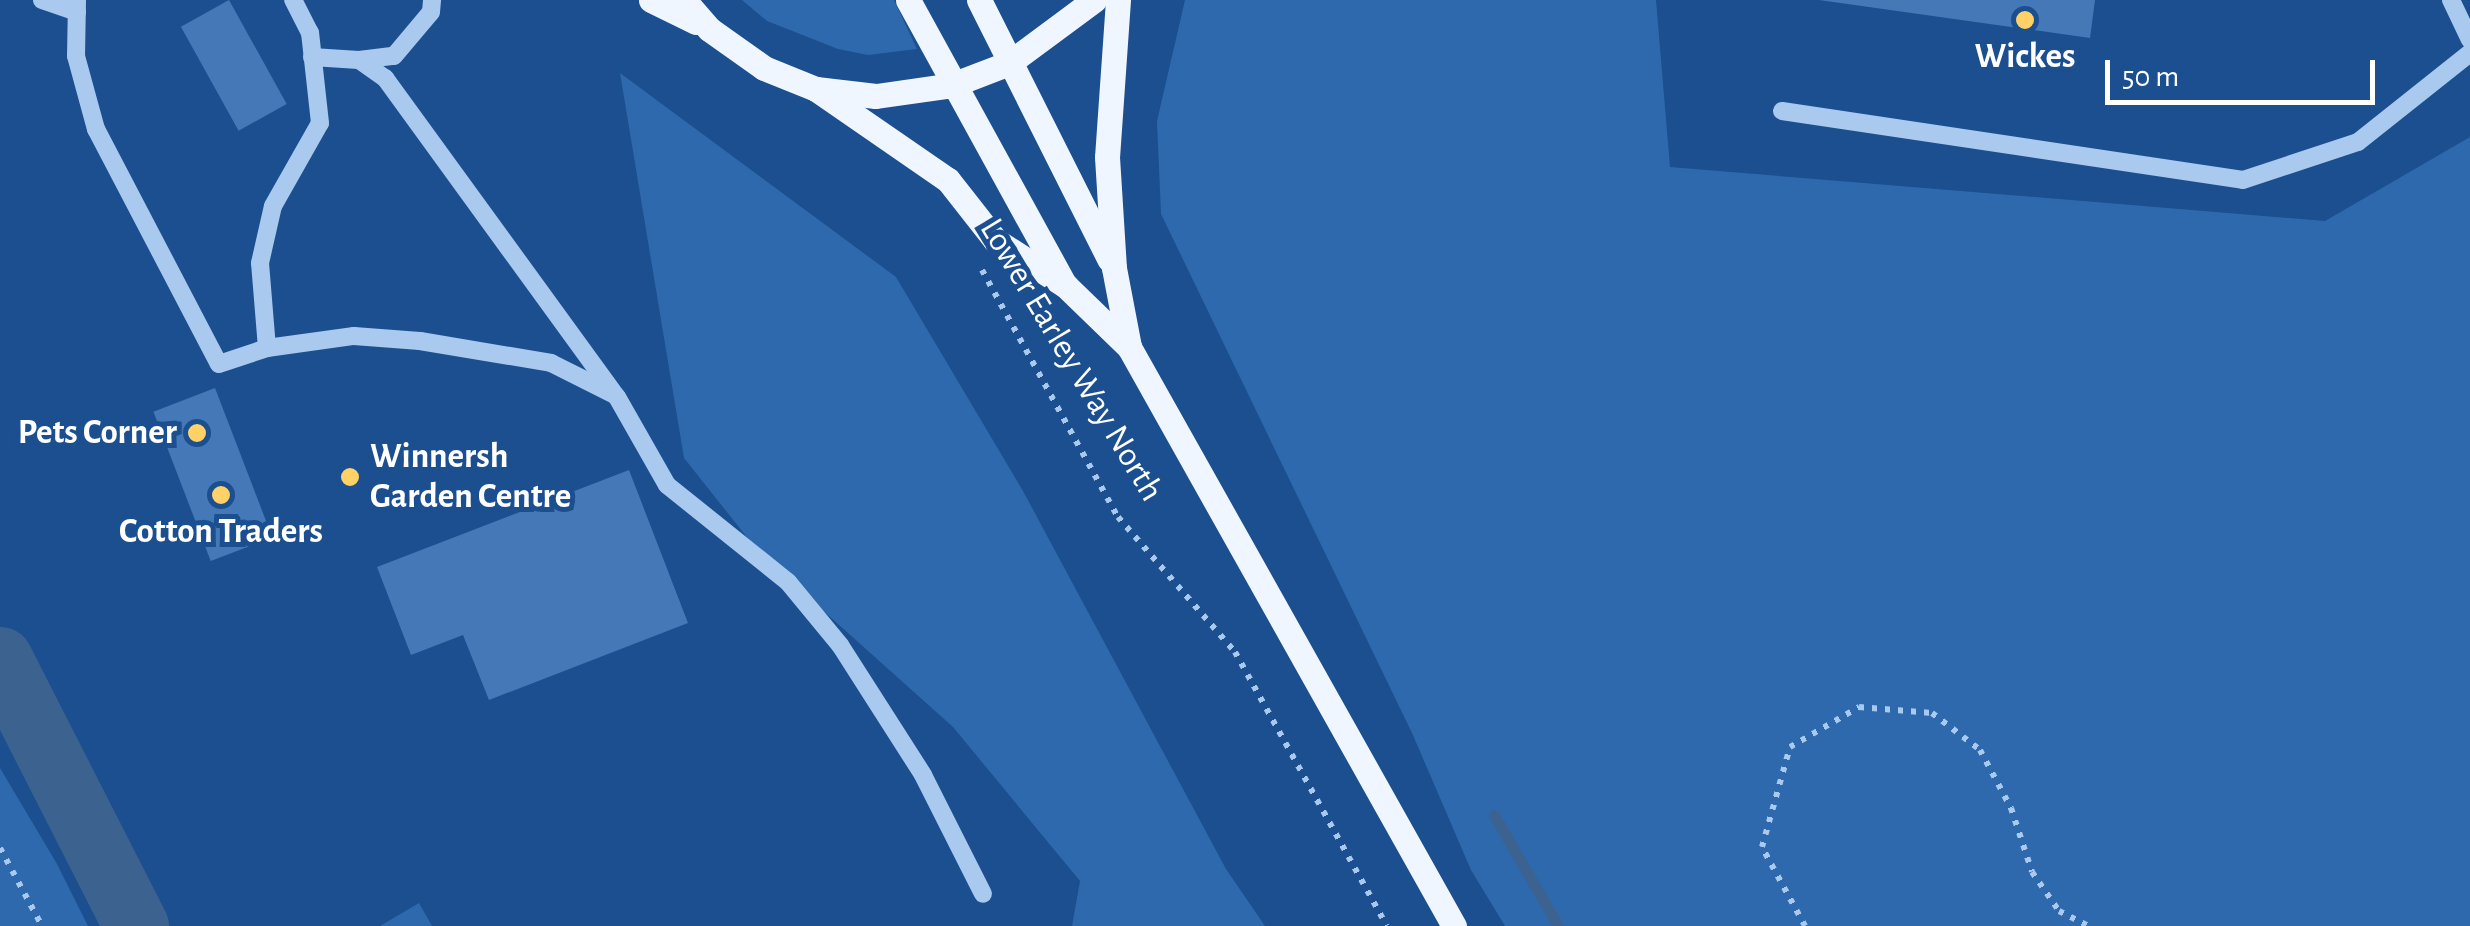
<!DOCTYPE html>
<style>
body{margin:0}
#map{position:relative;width:2470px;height:926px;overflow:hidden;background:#1b4f8f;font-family:"Alegreya Sans",sans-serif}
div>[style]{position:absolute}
.green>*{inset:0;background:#2e69ad}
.stream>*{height:11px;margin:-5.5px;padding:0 5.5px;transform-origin:5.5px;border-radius:5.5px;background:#3c6290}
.river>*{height:65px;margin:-32.5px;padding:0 32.5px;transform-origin:32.5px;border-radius:32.5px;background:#3c6290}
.building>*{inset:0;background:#4478b7;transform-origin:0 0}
.path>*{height:6px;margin-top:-3px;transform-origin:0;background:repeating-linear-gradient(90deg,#a9c9ee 0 5px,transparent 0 13px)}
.minor>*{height:18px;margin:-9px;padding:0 9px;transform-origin:9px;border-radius:9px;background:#a9c9ee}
.major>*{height:25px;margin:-12.5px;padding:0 12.5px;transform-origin:12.5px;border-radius:12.5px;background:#f0f6ff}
.dots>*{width:28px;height:28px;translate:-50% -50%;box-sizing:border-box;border:5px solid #1b4f8f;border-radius:50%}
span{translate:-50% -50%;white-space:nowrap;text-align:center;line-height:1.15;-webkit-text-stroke:10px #1b4f8f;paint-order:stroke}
.poi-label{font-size:35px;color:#fff;font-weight:700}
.right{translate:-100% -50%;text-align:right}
.left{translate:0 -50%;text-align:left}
.street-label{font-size:35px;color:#fff}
.scale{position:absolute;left:2105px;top:60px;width:270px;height:45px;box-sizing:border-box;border:5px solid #fff;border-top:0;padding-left:12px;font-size:30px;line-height:35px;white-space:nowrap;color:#fff;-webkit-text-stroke:8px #1b4f8f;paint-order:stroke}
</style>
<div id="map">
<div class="green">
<i style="clip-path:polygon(742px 0,894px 0,917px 49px,868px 55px,838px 49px,767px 21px)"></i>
<i style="clip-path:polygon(1185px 0,1656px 0,1670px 167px,2325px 221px,2470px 137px,2470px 926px,1505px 926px,1471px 870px,1412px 733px,1161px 214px,1157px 121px)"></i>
<i style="clip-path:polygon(620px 73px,896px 277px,1023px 491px,1226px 869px,1265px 926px,1072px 926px,1080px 881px,953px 727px,761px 555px,684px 458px)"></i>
<i style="clip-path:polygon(0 768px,57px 864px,88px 926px,0 926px)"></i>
<i style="clip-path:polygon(419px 903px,432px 926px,380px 926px)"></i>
</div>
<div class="stream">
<i style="left:1494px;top:815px;width:128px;rotate:60deg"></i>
</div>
<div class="river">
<i style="left:0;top:659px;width:300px;rotate:63deg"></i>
</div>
<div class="building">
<i style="left:229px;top:0;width:119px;height:55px;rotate:61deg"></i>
<i style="clip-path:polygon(1819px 0,2095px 0,2090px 38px)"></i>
<i style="left:215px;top:388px;width:160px;height:66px;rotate:69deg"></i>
<i style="clip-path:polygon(629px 470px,688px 623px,489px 700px,463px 635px,411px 655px,377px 567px)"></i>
</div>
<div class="path">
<i style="left:982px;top:270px;width:282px;rotate:61.2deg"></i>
<i style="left:1118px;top:517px;width:179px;rotate:49.1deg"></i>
<i style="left:1235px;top:652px;width:313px;rotate:61deg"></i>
<i style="left:0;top:848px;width:89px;rotate:61.7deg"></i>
<i style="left:1805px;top:926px;width:90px;rotate:-118.6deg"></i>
<i style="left:1762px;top:847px;width:104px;rotate:-74.4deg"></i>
<i style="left:1790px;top:747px;width:80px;rotate:-30.1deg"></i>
<i style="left:1859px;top:707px;width:73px;rotate:4.7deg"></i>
<i style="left:1932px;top:713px;width:61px;rotate:37.6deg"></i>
<i style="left:1980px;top:750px;width:66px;rotate:61.9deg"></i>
<i style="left:2011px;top:808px;width:67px;rotate:71.8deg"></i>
<i style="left:2032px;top:872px;width:47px;rotate:55.3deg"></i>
<i style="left:2059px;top:911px;width:33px;rotate:27deg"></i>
</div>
<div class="minor">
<i style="left:42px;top:0;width:37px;rotate:19deg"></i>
<i style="left:77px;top:0;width:56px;rotate:91deg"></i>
<i style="left:76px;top:56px;width:76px;rotate:74.7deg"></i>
<i style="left:96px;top:129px;width:265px;rotate:62.4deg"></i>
<i style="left:219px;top:364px;width:51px;rotate:-18.4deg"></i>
<i style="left:267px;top:348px;width:88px;rotate:-7.9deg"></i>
<i style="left:354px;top:336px;width:66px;rotate:4.3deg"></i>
<i style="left:420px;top:341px;width:133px;rotate:9.5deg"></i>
<i style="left:551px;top:363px;width:69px;rotate:26.6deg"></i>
<i style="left:2451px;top:0;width:44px;rotate:64.6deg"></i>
<i style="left:312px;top:57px;width:47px;rotate:3.7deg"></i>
<i style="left:359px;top:60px;width:32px;rotate:35deg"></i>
<i style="left:385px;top:78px;width:394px;rotate:54deg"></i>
<i style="left:617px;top:397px;width:101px;rotate:60.4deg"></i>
<i style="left:667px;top:485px;width:155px;rotate:38.7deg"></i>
<i style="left:788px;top:582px;width:82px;rotate:50.5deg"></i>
<i style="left:840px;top:645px;width:154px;rotate:57.4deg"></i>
<i style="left:923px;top:775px;width:133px;rotate:63.2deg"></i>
<i style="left:359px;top:60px;width:35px;rotate:-7deg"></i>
<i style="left:394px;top:56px;width:57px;rotate:-49.9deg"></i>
<i style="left:431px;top:12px;width:12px;rotate:-85deg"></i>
<i style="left:1782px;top:111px;width:466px;rotate:8.5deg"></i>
<i style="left:2243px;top:180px;width:121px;rotate:-18.3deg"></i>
<i style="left:2358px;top:142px;width:143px;rotate:-38.5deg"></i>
<i style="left:267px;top:348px;width:85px;rotate:-94.7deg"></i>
<i style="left:260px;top:263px;width:58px;rotate:-77.2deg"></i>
<i style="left:273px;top:206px;width:95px;rotate:-60.5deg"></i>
<i style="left:320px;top:123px;width:91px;rotate:-96.3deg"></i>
<i style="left:310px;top:33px;width:37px;rotate:-117deg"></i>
</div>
<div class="major">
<i style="left:651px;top:0;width:50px;rotate:26.1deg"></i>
<i style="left:684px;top:0;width:38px;rotate:49deg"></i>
<i style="left:709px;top:29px;width:67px;rotate:35.3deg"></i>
<i style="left:764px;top:68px;width:56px;rotate:22deg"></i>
<i style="left:816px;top:89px;width:60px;rotate:6.7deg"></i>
<i style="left:876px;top:96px;width:77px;rotate:-8.2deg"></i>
<i style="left:952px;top:85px;width:61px;rotate:-21.1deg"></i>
<i style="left:1009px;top:63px;width:106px;rotate:-36.5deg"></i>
<i style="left:908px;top:0;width:322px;rotate:61.2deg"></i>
<i style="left:979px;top:0;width:290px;rotate:63.3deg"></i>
<i style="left:1118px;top:0;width:157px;rotate:94deg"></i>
<i style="left:1107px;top:157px;width:111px;rotate:86.4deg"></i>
<i style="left:1114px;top:268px;width:80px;rotate:79.2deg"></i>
<i style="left:816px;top:89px;width:160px;rotate:34.6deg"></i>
<i style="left:948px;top:180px;width:76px;rotate:51.9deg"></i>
<i style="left:995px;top:240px;width:85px;rotate:32.9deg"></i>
<i style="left:1066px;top:286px;width:88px;rotate:44.1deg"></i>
<i style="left:1129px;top:347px;width:664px;rotate:60.69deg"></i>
</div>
<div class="dots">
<i style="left:2025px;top:20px;background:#ffd166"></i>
<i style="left:197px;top:433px;background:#ffd166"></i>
<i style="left:350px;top:477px;background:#ffd166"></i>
<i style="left:221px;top:495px;background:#ffd166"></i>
</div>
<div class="poi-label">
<span style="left:2025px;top:57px">Wickes</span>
<span class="right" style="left:177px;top:433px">Pets Corner</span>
<span class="left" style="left:370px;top:477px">Winnersh<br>Garden Centre</span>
<span style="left:221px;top:532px">Cotton Traders</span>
</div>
<div class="street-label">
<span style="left:1071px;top:360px;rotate:59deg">Lower Earley Way North</span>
</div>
<div class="scale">50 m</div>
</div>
